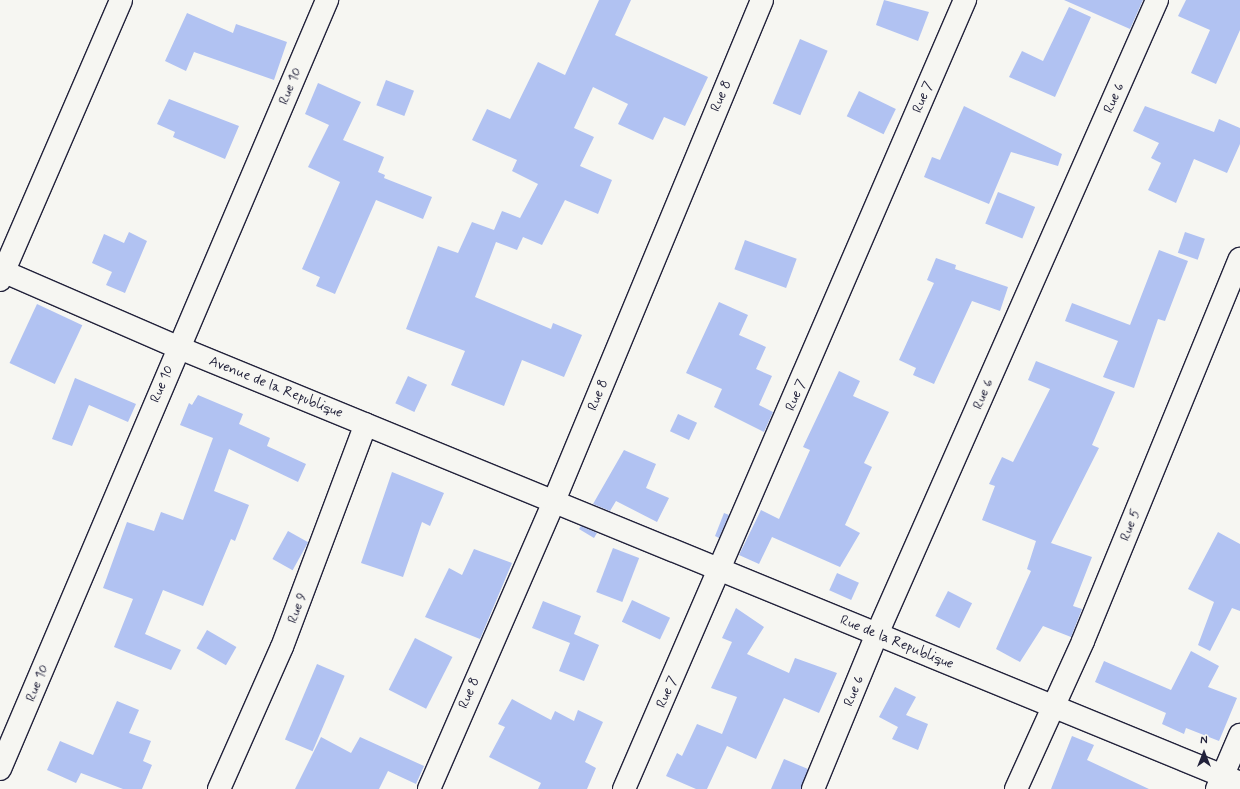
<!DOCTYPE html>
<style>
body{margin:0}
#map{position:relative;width:1240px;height:789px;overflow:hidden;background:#f6f6f2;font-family:Mynerve,sans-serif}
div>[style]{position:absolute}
.building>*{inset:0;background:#b1c2f2;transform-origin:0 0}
.roads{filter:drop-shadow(1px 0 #22223b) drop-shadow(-1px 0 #22223b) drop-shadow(0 1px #22223b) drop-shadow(0 -1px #22223b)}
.minor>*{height:22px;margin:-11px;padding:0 11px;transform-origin:11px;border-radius:11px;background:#f6f6f2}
span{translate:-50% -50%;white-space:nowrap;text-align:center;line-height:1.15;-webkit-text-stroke:3px #f6f6f2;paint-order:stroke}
.street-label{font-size:14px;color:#22223b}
.north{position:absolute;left:1184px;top:733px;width:40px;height:40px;-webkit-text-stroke:3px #f6f6f2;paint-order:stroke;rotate:0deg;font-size:11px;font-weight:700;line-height:16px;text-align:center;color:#22223b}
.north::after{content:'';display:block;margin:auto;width:14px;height:18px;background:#22223b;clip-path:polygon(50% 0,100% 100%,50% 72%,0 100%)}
</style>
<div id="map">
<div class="building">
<i style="clip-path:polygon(599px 0,631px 0,615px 35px,708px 77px,685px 126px,664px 117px,653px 140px,618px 124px,628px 104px,593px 87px,574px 128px,594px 137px,580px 166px,612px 180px,598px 214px,565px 200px,542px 245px,523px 237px,517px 250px,496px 242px,475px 297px,551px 329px,553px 323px,582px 335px,564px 377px,522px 360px,504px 406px,451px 385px,465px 351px,406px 329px,438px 246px,458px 253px,472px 222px,494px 230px,502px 211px,520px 218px,538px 184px,512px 171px,517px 160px,472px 140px,487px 109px,510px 119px,538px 62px,565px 75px)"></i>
<i style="clip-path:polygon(884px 0,929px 12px,918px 41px,876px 25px)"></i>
<i style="clip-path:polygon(1064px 0,1143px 0,1130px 29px)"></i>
<i style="clip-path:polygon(1186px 0,1240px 0,1240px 30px,1216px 84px,1191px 73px,1210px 30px,1178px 16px)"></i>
<i style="clip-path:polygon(1069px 7px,1091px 17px,1055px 97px,1009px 77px,1022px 51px,1043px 61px)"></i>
<i style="clip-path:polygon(187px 13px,233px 33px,236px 24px,287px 42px,274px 80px,194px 52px,186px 71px,165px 61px)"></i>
<i style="left:800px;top:39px;width:30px;height:70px;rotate:23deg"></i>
<i style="left:386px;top:80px;width:30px;height:27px;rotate:21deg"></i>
<i style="clip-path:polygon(318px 83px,361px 102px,343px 140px,384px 157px,378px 172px,385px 175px,384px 178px,432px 197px,423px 219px,376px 200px,335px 294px,316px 286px,320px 277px,302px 269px,340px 182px,308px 167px,329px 125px,305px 114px)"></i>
<i style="left:859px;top:91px;width:41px;height:28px;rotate:26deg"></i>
<i style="clip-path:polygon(169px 99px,239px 126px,225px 159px,173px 137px,175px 132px,157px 124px)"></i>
<i style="clip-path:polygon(964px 106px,1062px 154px,1058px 166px,1011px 152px,989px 204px,924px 177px,932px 157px,940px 160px)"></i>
<i style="clip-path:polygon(1145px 106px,1214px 132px,1219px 119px,1240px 128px,1240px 144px,1227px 173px,1194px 159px,1176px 203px,1148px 190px,1161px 163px,1151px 158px,1159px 143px,1133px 131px)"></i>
<i style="left:998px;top:192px;width:40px;height:34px;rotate:22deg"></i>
<i style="clip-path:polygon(129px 232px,147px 241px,125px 293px,106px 285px,112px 272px,92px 263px,104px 234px,124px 243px)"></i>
<i style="left:1185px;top:232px;width:21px;height:22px;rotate:19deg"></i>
<i style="left:745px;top:240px;width:55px;height:31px;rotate:20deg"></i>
<i style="clip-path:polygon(1159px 250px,1188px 261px,1165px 321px,1158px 319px,1134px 388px,1103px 377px,1118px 341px,1065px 321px,1072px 303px,1130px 325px)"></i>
<i style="clip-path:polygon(936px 258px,956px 265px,955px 269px,1008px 287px,1000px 311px,972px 301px,934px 384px,913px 375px,916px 368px,899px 360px,934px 283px,927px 280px)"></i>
<i style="clip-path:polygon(719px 302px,748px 315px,739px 335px,766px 347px,756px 369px,772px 376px,759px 405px,773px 412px,764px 432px,714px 407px,722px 389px,686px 373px)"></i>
<i style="left:37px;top:304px;width:50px;height:65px;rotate:25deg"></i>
<i style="clip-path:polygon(1036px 361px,1115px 392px,1092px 445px,1099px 448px,1051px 543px,1092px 557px,1073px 606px,1082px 609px,1071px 637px,1043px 626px,1020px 662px,996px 649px,1031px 571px,1027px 569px,1036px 541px,982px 520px,995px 486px,989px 484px,1002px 457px,1013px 462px,1050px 389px,1028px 380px)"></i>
<i style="clip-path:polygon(839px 371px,860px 381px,853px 396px,889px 412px,864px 463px,872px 467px,845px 525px,860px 533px,840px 567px,772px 537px,759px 564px,739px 555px,761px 510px,779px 519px,810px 450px,803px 447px)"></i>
<i style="left:408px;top:376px;width:21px;height:30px;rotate:25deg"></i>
<i style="clip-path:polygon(75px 378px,136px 404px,128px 422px,89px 405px,72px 446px,52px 439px)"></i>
<i style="clip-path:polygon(198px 395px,243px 414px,239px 424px,270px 438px,267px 446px,306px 464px,298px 482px,229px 449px,214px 491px,249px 505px,235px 541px,231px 539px,203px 606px,163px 590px,145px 634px,181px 650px,171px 670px,114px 647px,133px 599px,103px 588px,127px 522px,154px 531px,161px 512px,183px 520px,213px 438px,180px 425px,189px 403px,192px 405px)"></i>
<i style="left:678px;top:414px;width:21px;height:19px;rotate:25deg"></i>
<i style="clip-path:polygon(624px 450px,656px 464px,646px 488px,669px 498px,657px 522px,616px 501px,610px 511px,593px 504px)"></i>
<i style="clip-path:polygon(392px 472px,444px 493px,430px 526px,422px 522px,403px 577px,361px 563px)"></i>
<i style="clip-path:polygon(724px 513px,729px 515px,719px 538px,715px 536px)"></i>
<i style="clip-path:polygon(581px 526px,597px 533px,594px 538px,579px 529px)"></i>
<i style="left:288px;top:531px;width:23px;height:32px;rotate:29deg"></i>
<i style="clip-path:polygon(1218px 532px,1240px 544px,1240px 611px,1232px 608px,1210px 651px,1198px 645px,1214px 602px,1188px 589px)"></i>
<i style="left:613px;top:548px;width:28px;height:47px;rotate:21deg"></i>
<i style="clip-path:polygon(474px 549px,512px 563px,480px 639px,425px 617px,449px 568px,462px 575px)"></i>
<i style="left:837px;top:573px;width:24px;height:19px;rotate:24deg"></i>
<i style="left:948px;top:591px;width:27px;height:28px;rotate:27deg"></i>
<i style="left:632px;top:600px;width:42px;height:24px;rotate:25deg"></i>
<i style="clip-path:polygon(543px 601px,581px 616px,574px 634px,599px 645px,584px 681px,559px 671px,570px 643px,532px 628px)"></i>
<i style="clip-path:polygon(736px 608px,764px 627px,747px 654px,789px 673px,795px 658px,837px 673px,819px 713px,784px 698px,756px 759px,727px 746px,707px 789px,696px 789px,666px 776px,677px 753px,682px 756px,697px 724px,722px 734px,737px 697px,711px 688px,732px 642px,722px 638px)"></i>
<i style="left:207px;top:630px;width:34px;height:21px;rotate:30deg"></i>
<i style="left:415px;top:638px;width:42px;height:58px;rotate:27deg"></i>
<i style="clip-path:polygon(1191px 651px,1219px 666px,1208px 687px,1237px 698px,1219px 741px,1186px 728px,1184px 734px,1162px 724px,1166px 713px,1095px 682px,1104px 661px,1171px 690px)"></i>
<i style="left:317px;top:664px;width:30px;height:82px;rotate:23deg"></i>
<i style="clip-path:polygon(895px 687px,916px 697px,906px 715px,928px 724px,918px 750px,892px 739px,898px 727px,879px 717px)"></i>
<i style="clip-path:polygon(512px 699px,551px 720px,555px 711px,574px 721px,578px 710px,603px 722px,585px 762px,596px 768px,587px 789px,538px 789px,541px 783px,489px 757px,505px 727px,498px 724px)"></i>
<i style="clip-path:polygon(117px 701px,139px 710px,129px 733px,151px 741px,143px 761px,152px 765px,142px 789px,123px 789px,81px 773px,76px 783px,47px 770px,60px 741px,93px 755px)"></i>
<i style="clip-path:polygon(1072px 736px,1094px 745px,1087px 760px,1149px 789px,1051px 789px)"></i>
<i style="clip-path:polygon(321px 737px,351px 753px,360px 737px,424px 766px,416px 784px,388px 771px,379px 789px,295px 789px)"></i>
<i style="clip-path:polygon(784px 759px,808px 769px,801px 789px,771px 789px)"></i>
</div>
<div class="roads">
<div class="minor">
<i style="left:0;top:270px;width:193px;rotate:23.5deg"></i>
<i style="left:177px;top:347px;width:1149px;rotate:22.3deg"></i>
<i style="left:0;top:280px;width:305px;rotate:-66.6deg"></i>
<i style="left:0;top:769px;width:836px;rotate:-66.96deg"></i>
<i style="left:219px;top:789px;width:155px;rotate:-66.1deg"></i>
<i style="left:282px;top:647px;width:238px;rotate:-69.4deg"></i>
<i style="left:429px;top:789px;width:314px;rotate:-66.5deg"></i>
<i style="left:554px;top:501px;width:542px;rotate:-67.45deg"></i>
<i style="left:624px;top:789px;width:860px;rotate:-66.63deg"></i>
<i style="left:813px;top:789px;width:168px;rotate:-67.6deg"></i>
<i style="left:877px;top:634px;width:693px;rotate:-66.17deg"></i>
<i style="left:1016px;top:789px;width:162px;rotate:-65.6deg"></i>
<i style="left:1083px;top:641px;width:413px;rotate:-67.7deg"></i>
<i style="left:1217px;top:789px;width:59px;rotate:-66.9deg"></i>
</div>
</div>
<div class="street-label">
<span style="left:290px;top:86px;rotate:-67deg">Rue 10</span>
<span style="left:721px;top:96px;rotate:-67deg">Rue 8</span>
<span style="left:923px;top:97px;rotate:-67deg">Rue 7</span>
<span style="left:1114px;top:98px;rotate:-66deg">Rue 6</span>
<span style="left:162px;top:384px;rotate:-67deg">Rue 10</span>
<span style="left:276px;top:387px;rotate:22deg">Avenue de la Republique</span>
<span style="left:983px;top:394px;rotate:-66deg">Rue 6</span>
<span style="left:598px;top:395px;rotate:-68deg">Rue 8</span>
<span style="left:796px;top:395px;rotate:-67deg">Rue 7</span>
<span style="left:1130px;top:525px;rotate:-68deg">Rue 5</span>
<span style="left:297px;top:608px;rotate:-69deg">Rue 9</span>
<span style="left:897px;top:642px;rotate:22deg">Rue de la Republique</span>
<span style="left:37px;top:683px;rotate:-67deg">Rue 10</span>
<span style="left:854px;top:691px;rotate:-67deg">Rue 6</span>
<span style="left:667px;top:692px;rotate:-66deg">Rue 7</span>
<span style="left:469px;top:693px;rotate:-67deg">Rue 8</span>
</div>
<div class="north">N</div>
</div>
